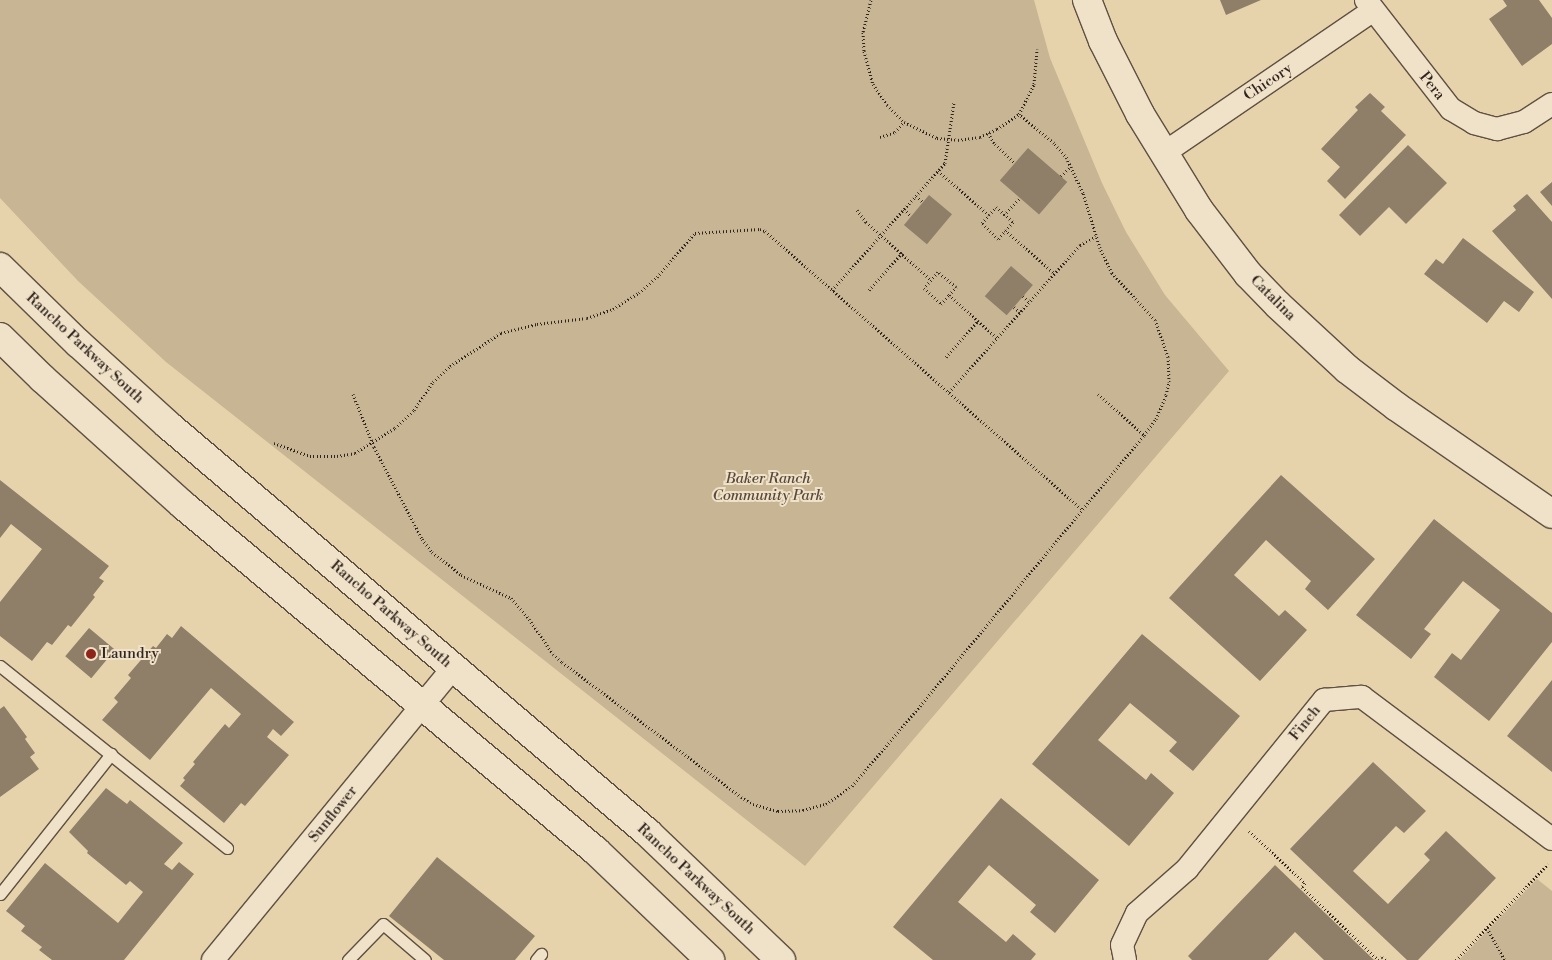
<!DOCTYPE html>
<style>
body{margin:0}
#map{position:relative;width:1552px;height:960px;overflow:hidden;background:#e7d3ab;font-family:"Libre Bodoni",serif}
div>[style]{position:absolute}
.green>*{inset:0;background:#c8b593}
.building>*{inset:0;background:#907f68;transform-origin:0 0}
.path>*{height:3px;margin-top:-1.5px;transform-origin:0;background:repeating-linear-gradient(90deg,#32251f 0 1px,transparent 0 3.5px)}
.roads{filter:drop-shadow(1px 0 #5f5042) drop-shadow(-1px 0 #5f5042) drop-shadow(0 1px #5f5042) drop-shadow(0 -1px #5f5042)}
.lane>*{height:11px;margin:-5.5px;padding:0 5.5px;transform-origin:5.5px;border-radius:5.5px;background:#efe2c8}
.street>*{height:22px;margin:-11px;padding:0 11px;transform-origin:11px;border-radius:11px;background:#efe2c8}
.secondary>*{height:28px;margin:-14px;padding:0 14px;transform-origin:14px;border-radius:14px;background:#efe2c8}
.dots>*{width:14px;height:14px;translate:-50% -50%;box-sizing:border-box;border:2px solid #efe2c8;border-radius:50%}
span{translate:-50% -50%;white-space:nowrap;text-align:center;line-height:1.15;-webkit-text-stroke:4px #efe2c8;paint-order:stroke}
.street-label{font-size:15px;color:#32251f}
.park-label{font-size:15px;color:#58493c;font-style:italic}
.poi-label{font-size:15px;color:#32251f}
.left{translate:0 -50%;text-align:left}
</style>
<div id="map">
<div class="green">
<i style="clip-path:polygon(0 0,1034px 0,1050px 58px,1102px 183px,1126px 232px,1165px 295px,1229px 371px,805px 866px,166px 362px,78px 281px,0 198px)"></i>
<i style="clip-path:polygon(1537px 879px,1552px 891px,1552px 960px,1459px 960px)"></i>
</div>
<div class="building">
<i style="clip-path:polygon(1220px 0,1261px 0,1226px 15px)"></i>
<i style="clip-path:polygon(1503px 0,1539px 0,1552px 18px,1552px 44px,1522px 66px,1489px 19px,1507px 6px)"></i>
<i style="clip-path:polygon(1370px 93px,1385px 107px,1381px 111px,1406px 135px,1345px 199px,1327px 181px,1340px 167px,1321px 149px,1358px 110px,1355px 107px)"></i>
<i style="clip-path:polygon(1408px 145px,1447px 183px,1406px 224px,1389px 207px,1360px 236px,1339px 215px)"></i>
<i style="left:1028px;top:148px;width:52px;height:43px;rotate:41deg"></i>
<i style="clip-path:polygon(1552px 182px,1552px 206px,1540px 192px)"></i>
<i style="clip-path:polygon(1527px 194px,1552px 222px,1552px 299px,1492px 231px,1516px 210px,1513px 206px)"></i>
<i style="left:929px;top:195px;width:30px;height:39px;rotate:40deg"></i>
<i style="clip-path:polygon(1463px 238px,1534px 292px,1519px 312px,1504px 301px,1487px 323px,1424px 274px,1436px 259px,1443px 264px)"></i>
<i style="left:1011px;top:266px;width:29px;height:40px;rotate:41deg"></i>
<i style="clip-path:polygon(1281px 475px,1375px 559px,1328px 610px,1305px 589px,1311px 581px,1266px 540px,1234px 575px,1279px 616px,1285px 610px,1307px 630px,1260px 681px,1169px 598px)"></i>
<i style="clip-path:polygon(0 480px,109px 566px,99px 578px,104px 581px,93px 595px,95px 597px,71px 627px,68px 625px,52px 645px,47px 642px,32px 661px,0 636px,0 602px,42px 549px,11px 524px,0 538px)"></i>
<i style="clip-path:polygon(1434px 519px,1552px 613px,1552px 642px,1489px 721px,1434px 677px,1452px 653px,1461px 660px,1500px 610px,1463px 581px,1424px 629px,1431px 634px,1411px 659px,1356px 615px)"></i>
<i style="clip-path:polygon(181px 626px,294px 722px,281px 736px,273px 729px,267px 737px,289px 755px,245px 806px,241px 803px,224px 823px,180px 786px,185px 780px,183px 778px,195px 764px,193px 762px,225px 724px,229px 728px,241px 714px,211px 688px,150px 760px,102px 720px,118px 702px,114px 698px,131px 678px,128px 675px,153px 646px,156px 648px,167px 634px,172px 638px)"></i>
<i style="left:89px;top:628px;width:34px;height:37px;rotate:40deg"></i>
<i style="clip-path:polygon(1142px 634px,1240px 716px,1193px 771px,1169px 751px,1177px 742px,1130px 703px,1098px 740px,1146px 780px,1151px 773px,1174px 793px,1129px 846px,1032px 764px)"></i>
<i style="clip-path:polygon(1552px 680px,1552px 772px,1507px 736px)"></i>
<i style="clip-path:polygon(4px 706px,27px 737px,25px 739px,35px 753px,30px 757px,39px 769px,0 797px,0 709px)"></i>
<i style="clip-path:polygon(1373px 762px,1426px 811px,1404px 833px,1396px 826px,1353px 871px,1388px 904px,1430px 860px,1424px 854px,1446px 831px,1496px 878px,1418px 960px,1407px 960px,1290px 849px)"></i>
<i style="clip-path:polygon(106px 788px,127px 804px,130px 800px,183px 843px,164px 864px,172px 870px,179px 862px,194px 874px,124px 960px,52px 960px,39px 950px,42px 947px,21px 931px,25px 926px,6px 911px,45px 863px,118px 923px,143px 892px,130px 881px,126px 885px,87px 853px,88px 851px,69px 832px)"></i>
<i style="clip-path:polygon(1001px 798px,1099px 880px,1055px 933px,1030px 912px,1036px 905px,989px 865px,958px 902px,1006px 942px,1013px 934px,1036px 954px,1031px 960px,933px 960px,893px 927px)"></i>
<i style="clip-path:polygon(437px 857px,535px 936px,515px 960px,444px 960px,389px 916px)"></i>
<i style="clip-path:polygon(1275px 865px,1374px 960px,1324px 960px,1295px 932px,1268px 960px,1192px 960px,1188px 956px)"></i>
</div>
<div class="path">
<i style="left:871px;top:0;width:33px;rotate:104deg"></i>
<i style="left:863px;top:32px;width:19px;rotate:87deg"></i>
<i style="left:864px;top:51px;width:34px;rotate:75deg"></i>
<i style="left:873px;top:84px;width:25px;rotate:56deg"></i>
<i style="left:887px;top:105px;width:24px;rotate:45deg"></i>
<i style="left:904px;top:122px;width:37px;rotate:26deg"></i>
<i style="left:937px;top:138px;width:21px;rotate:5deg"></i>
<i style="left:958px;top:140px;width:22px;rotate:-8deg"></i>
<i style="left:980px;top:137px;width:19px;rotate:-25deg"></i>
<i style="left:997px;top:129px;width:27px;rotate:-34deg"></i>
<i style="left:1019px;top:114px;width:34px;rotate:-63deg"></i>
<i style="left:1034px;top:84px;width:35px;rotate:-85deg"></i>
<i style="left:988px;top:133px;width:13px;rotate:58deg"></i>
<i style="left:995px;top:144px;width:28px;rotate:44deg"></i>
<i style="left:880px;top:137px;width:16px;rotate:-18deg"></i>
<i style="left:895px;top:132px;width:13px;rotate:-48deg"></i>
<i style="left:938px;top:171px;width:67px;rotate:40.8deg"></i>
<i style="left:1061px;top:176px;width:14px;rotate:-45deg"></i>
<i style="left:916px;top:196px;width:9px;rotate:41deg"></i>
<i style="left:996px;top:207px;width:23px;rotate:41deg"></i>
<i style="left:1013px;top:222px;width:23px;rotate:131deg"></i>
<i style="left:998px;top:239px;width:23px;rotate:-135deg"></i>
<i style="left:982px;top:223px;width:21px;rotate:-49deg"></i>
<i style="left:904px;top:209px;width:10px;rotate:45deg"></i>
<i style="left:857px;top:210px;width:15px;rotate:53deg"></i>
<i style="left:866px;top:222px;width:87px;rotate:41.7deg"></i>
<i style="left:1004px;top:215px;width:23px;rotate:-47deg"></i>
<i style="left:1005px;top:230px;width:65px;rotate:41.3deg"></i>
<i style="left:832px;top:290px;width:170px;rotate:-48.3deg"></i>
<i style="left:945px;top:163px;width:62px;rotate:-81.6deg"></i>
<i style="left:869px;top:290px;width:50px;rotate:-48.3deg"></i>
<i style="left:949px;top:295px;width:11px;rotate:-49deg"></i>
<i style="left:956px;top:287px;width:23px;rotate:-140deg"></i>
<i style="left:938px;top:272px;width:21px;rotate:131deg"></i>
<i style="left:924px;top:288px;width:23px;rotate:43deg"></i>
<i style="left:941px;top:304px;width:12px;rotate:-48deg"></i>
<i style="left:949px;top:295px;width:64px;rotate:41.9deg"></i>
<i style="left:1023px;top:296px;width:8px;rotate:45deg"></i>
<i style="left:1014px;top:307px;width:8px;rotate:40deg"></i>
<i style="left:946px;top:357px;width:48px;rotate:-48.4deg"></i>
<i style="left:949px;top:392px;width:197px;rotate:-48.3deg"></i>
<i style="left:1080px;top:245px;width:18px;rotate:-29deg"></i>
<i style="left:353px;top:394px;width:57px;rotate:68.4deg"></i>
<i style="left:374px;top:447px;width:104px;rotate:62.4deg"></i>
<i style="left:422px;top:539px;width:16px;rotate:52deg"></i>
<i style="left:432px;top:552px;width:37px;rotate:38deg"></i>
<i style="left:461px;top:575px;width:55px;rotate:24.7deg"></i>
<i style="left:511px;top:598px;width:28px;rotate:49deg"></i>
<i style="left:529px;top:619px;width:42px;rotate:55.6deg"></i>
<i style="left:553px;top:654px;width:12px;rotate:42deg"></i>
<i style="left:562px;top:662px;width:224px;rotate:37deg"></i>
<i style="left:741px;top:797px;width:14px;rotate:30deg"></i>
<i style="left:753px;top:804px;width:26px;rotate:16deg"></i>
<i style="left:778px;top:811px;width:25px;rotate:-2deg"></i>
<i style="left:803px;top:810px;width:24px;rotate:-15deg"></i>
<i style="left:826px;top:804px;width:32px;rotate:-35deg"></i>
<i style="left:852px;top:786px;width:105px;rotate:-49.6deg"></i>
<i style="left:920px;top:706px;width:352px;rotate:-50.4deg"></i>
<i style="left:1144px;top:435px;width:20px;rotate:-53deg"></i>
<i style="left:1156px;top:419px;width:26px;rotate:-67deg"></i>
<i style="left:1166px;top:395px;width:13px;rotate:-77deg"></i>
<i style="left:1169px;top:382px;width:25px;rotate:-92deg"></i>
<i style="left:1168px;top:357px;width:39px;rotate:-109deg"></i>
<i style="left:1155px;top:320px;width:64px;rotate:-132.5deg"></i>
<i style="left:1112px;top:273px;width:28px;rotate:-116deg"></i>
<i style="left:1100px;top:248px;width:58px;rotate:-107.2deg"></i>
<i style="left:1083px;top:193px;width:38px;rotate:-115deg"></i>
<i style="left:1067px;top:158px;width:20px;rotate:-131deg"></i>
<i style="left:1054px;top:143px;width:45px;rotate:-140.4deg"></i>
<i style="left:1098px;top:394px;width:62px;rotate:41.7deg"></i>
<i style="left:274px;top:443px;width:38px;rotate:20deg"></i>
<i style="left:310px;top:456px;width:27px"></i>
<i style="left:337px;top:456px;width:18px;rotate:-9deg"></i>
<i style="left:355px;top:453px;width:47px;rotate:-32deg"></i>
<i style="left:395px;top:428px;width:26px;rotate:-43deg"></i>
<i style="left:414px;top:410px;width:34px;rotate:-56deg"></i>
<i style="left:433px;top:382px;width:23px;rotate:-43deg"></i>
<i style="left:450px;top:366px;width:61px;rotate:-32.9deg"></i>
<i style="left:501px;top:333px;width:37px;rotate:-14deg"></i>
<i style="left:537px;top:324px;width:50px;rotate:-6.8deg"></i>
<i style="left:587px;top:318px;width:28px;rotate:-19deg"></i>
<i style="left:613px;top:309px;width:31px;rotate:-32deg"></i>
<i style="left:639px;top:293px;width:24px;rotate:-42deg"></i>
<i style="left:657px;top:277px;width:58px;rotate:-49.2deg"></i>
<i style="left:695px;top:233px;width:65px;rotate:-3.5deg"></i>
<i style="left:760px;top:229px;width:5px;rotate:22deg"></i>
<i style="left:765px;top:231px;width:421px;rotate:41.3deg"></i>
<i style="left:1249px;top:831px;width:76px;rotate:42.9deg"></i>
<i style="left:1305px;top:883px;width:5px;rotate:127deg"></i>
<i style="left:1302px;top:887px;width:105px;rotate:43.8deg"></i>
<i style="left:1487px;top:928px;width:37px;rotate:61deg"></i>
<i style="left:1379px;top:960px;width:4px;rotate:-45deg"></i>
<i style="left:1382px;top:957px;width:5px;rotate:37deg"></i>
<i style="left:1456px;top:960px;width:133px;rotate:-46.2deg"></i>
</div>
<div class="roads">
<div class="lane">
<i style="left:0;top:666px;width:291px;rotate:38.7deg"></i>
<i style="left:0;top:894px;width:179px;rotate:-51.6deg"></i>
<i style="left:348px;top:960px;width:50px;rotate:-45.8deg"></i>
<i style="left:383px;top:924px;width:55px;rotate:40.6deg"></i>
<i style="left:536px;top:960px;width:8px;rotate:-50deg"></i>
</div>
<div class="street">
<i style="left:1366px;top:0;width:138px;rotate:52.1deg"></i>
<i style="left:1451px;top:109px;width:27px;rotate:31deg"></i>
<i style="left:1474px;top:123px;width:24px;rotate:15deg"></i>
<i style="left:1497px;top:129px;width:28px;rotate:-15deg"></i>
<i style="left:1524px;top:122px;width:33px;rotate:-33deg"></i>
<i style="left:1164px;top:153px;width:252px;rotate:-34.3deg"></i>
<i style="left:213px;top:960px;width:378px;rotate:-50.6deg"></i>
<i style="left:1125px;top:960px;width:15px;rotate:-101deg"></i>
<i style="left:1122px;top:945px;width:35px;rotate:-65deg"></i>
<i style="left:1137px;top:913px;width:67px;rotate:-41.3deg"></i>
<i style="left:1187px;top:869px;width:218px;rotate:-51deg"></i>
<i style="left:1324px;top:700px;width:38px;rotate:-5deg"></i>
<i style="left:1362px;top:697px;width:237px;rotate:36.8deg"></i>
</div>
<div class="secondary">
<i style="left:1087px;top:0;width:44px;rotate:68.7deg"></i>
<i style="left:1103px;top:41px;width:82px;rotate:63.1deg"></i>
<i style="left:1140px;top:114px;width:113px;rotate:58.4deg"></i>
<i style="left:1199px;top:210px;width:81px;rotate:52.6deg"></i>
<i style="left:1248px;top:274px;width:43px;rotate:45.9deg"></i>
<i style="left:1278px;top:305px;width:94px;rotate:42.8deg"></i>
<i style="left:1347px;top:369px;width:63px;rotate:37.2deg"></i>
<i style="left:1397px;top:407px;width:188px;rotate:34.6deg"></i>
<i style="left:0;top:267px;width:109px;rotate:44.3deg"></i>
<i style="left:78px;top:343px;width:122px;rotate:42.3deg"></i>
<i style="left:168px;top:425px;width:630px;rotate:40.36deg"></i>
<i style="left:648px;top:833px;width:184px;rotate:43.7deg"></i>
<i style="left:0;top:337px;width:60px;rotate:44.3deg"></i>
<i style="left:43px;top:379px;width:188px;rotate:42deg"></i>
<i style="left:183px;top:505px;width:539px;rotate:39.96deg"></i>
<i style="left:596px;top:851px;width:158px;rotate:43.7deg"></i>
</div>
</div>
<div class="dots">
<i style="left:91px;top:654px;background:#8f2418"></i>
</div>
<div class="street-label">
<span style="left:1268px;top:82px;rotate:-34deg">Chicory</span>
<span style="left:1432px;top:86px;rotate:51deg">Pera</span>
<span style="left:1273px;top:298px;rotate:45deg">Catalina</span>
<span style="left:85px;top:348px;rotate:43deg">Rancho Parkway South</span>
<span style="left:391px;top:614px;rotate:41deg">Rancho Parkway South</span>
<span style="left:1305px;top:723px;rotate:-51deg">Finch</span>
<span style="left:333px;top:814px;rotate:-51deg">Sunflower</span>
<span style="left:696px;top:879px;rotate:43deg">Rancho Parkway South</span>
</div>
<div class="park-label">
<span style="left:768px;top:487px">Baker Ranch<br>Community Park</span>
</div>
<div class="poi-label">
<span class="left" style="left:101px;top:654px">Laundry</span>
</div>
</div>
